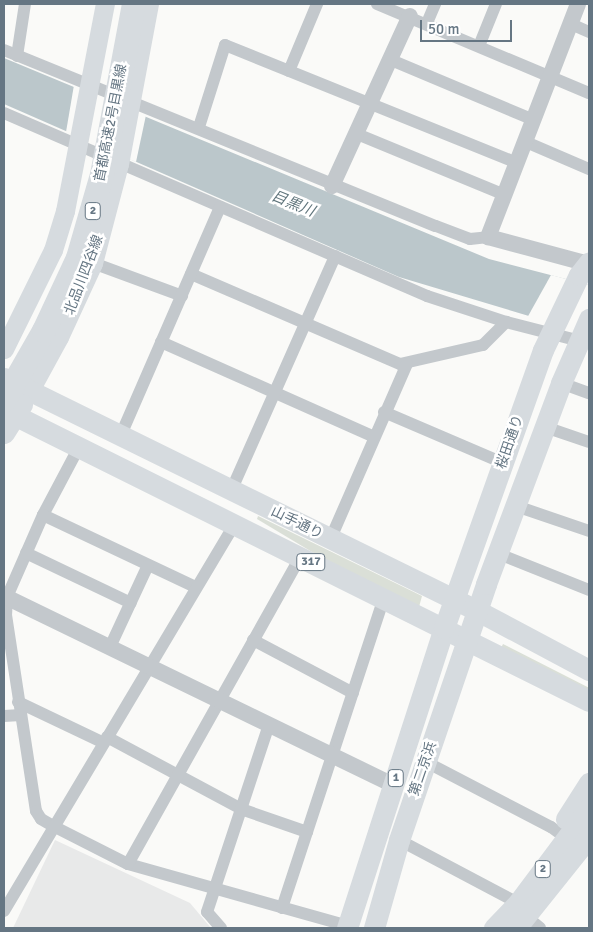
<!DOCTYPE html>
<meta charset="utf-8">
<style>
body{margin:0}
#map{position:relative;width:593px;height:932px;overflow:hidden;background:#fafaf8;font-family:Signika,"Noto Sans JP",sans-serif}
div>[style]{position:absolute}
.built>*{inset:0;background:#e8e9e9}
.green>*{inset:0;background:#dadfd7;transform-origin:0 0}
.water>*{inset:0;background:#bbc7cb}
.pier>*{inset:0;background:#fafaf8}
.minor>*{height:12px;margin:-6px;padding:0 6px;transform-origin:6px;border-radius:6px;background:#c3c8cc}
.tertiary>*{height:16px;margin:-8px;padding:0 8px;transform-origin:8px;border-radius:8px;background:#c3c8cc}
.secondary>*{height:19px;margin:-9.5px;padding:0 9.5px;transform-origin:9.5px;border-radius:9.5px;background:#d6dbdf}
.primary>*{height:21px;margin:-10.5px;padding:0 10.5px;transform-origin:10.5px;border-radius:10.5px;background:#d6dbdf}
.trunk>*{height:21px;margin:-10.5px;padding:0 10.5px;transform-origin:10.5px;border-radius:10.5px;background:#d6dbdf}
.motorway>*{height:24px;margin:-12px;padding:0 12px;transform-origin:12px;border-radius:12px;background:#d6dbdf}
span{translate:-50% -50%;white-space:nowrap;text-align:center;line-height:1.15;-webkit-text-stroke:5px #fff;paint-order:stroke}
.shield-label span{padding:1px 4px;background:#fff;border:1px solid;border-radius:4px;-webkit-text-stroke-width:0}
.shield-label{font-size:12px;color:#657683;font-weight:700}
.street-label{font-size:14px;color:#657683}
.water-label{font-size:15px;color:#60757c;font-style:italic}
.frame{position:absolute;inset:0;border:5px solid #657683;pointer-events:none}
.scale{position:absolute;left:420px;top:20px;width:92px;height:22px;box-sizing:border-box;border:2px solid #657683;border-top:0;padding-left:6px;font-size:15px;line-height:18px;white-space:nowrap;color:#657683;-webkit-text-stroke:4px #fff;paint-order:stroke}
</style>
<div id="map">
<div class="built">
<i style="clip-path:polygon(55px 840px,190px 903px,211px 928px,13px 928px)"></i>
</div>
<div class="green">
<i style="clip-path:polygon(258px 516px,422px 596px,419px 607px,347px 573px,257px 519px)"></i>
<i style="left:503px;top:644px;width:97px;height:4px;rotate:27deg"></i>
</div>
<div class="water">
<i style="clip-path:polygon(4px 58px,489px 259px,589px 285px,589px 334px,399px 277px,4px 104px)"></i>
</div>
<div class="pier">
<i style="clip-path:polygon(74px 85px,146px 115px,136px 162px,66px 132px)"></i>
<i style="clip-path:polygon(551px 275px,589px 285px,589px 334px,527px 318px)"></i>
</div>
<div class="minor">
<i style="left:377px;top:4px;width:230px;rotate:22.8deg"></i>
<i style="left:427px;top:23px;width:21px;rotate:-67deg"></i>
<i style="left:571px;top:24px;width:20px;rotate:24deg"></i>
<i style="left:479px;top:46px;width:45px;rotate:-68deg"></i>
<i style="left:4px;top:50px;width:466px;rotate:22.2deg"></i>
<i style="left:436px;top:226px;width:36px;rotate:21deg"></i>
<i style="left:470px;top:239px;width:18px;rotate:-6deg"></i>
<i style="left:17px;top:56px;width:53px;rotate:-81.3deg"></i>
<i style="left:391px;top:60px;width:155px;rotate:22.8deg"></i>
<i style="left:289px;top:71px;width:73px;rotate:-67.3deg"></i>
<i style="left:4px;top:113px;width:461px;rotate:23.4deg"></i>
<i style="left:427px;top:296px;width:83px;rotate:18.2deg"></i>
<i style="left:506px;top:322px;width:81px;rotate:14.4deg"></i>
<i style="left:199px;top:127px;width:86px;rotate:-72.4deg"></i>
<i style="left:225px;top:45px;width:315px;rotate:22deg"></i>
<i style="left:357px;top:134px;width:160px;rotate:22.4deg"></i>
<i style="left:526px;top:142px;width:69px;rotate:23.2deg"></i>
<i style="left:93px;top:263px;width:95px;rotate:20.3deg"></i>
<i style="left:191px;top:274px;width:228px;rotate:23.3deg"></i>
<i style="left:400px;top:364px;width:85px;rotate:-12.9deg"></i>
<i style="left:483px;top:345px;width:33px;rotate:-45deg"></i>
<i style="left:161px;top:342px;width:233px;rotate:24deg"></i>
<i style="left:561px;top:383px;width:30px;rotate:20deg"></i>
<i style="left:384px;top:412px;width:129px;rotate:23.2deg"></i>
<i style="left:545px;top:427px;width:46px;rotate:18.8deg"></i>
<i style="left:120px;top:437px;width:251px;rotate:-66.5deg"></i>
<i style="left:79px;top:447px;width:77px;rotate:117.9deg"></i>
<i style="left:43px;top:515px;width:90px;rotate:113.7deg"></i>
<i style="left:7px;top:597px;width:18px;rotate:93deg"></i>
<i style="left:6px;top:615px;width:198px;rotate:81.3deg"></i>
<i style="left:36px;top:811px;width:9px;rotate:58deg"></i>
<i style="left:41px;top:819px;width:16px;rotate:30deg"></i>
<i style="left:55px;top:827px;width:82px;rotate:26.9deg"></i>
<i style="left:128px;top:864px;width:229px;rotate:15.7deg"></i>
<i style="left:231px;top:491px;width:257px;rotate:-66.1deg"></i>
<i style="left:516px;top:506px;width:77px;rotate:18.9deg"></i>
<i style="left:43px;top:515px;width:168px;rotate:25.3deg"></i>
<i style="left:330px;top:540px;width:192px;rotate:-66.4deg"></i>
<i style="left:26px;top:553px;width:116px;rotate:25.5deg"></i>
<i style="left:499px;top:554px;width:97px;rotate:21.8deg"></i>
<i style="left:253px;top:640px;width:113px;rotate:27.9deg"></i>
<i style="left:110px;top:647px;width:90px;rotate:-65.1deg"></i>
<i style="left:18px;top:702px;width:95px;rotate:25.5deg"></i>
<i style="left:4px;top:716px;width:17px;rotate:-3deg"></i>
<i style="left:107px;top:737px;width:152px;rotate:28.2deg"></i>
<i style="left:241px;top:809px;width:70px;rotate:19.2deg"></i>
<i style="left:426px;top:762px;width:141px;rotate:27.5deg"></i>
<i style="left:551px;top:827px;width:19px;rotate:36deg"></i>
<i style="left:399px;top:840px;width:135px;rotate:27.9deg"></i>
<i style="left:128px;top:864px;width:353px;rotate:-60.7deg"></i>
<i style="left:282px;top:908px;width:324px;rotate:-71.8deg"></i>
<i style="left:4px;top:911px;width:452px;rotate:-59.2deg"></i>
<i style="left:527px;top:917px;width:17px;rotate:40deg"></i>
<i style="left:221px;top:928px;width:21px;rotate:-131deg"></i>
<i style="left:207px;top:912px;width:198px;rotate:-71.7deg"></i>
</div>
<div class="tertiary">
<i style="left:578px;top:4px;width:250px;rotate:111.1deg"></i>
<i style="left:488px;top:237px;width:105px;rotate:15deg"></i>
<i style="left:332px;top:186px;width:187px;rotate:-65.4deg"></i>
<i style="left:4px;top:596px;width:433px;rotate:25.9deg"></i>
</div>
<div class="secondary">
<i style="left:4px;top:349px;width:110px;rotate:-63.7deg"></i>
<i style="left:53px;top:250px;width:41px;rotate:-72.9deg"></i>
<i style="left:65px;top:211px;width:211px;rotate:-79.1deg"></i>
<i style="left:29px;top:392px;width:63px;rotate:-61.4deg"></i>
<i style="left:59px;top:337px;width:81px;rotate:-65.3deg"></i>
<i style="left:93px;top:263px;width:102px;rotate:-75.3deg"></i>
<i style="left:119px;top:164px;width:163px;rotate:-79.4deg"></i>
</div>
<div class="primary">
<i style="left:4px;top:378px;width:528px;rotate:26.18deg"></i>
<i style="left:478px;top:611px;width:126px;rotate:28deg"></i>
<i style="left:4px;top:410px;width:653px;rotate:26.45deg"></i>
<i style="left:4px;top:433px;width:34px;rotate:-58deg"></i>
<i style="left:566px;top:819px;width:43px;rotate:-57.4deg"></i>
<i style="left:494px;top:928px;width:35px;rotate:-46deg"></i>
<i style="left:518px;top:903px;width:119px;rotate:-53.2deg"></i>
<i style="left:516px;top:928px;width:117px;rotate:-51.3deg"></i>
</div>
<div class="trunk">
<i style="left:347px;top:928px;width:315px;rotate:-72.1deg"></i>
<i style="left:444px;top:628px;width:295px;rotate:-70.4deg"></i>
<i style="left:543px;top:350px;width:83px;rotate:-64.4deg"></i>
<i style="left:579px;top:275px;width:16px;rotate:-52deg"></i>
<i style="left:374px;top:928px;width:91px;rotate:-74.1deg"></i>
<i style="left:399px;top:840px;width:270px;rotate:-71.2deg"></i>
<i style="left:486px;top:584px;width:215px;rotate:-69.5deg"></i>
<i style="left:561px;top:383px;width:70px;rotate:-66.4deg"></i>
</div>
<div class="motorway">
<i style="left:4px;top:401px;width:81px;rotate:-60.3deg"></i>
<i style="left:44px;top:331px;width:81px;rotate:-65deg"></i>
<i style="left:78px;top:258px;width:86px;rotate:-73.9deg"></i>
<i style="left:102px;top:175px;width:174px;rotate:-79.4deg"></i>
</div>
<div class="shield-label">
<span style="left:93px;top:211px">2</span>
<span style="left:311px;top:562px">317</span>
<span style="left:396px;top:778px">1</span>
<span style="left:543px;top:869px">2</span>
</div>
<div class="street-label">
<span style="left:111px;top:123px;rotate:-79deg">首都高速2号目黒線</span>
<span style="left:84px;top:275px;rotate:-69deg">北品川四谷線</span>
<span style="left:510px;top:442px;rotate:-71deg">桜田通り</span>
<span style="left:297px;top:523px;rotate:26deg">山手通り</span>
<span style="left:423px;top:769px;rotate:-71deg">第二京浜</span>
</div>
<div class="water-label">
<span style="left:293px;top:204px;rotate:22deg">目黒川</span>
</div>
<div class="frame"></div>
<div class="scale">50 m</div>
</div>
